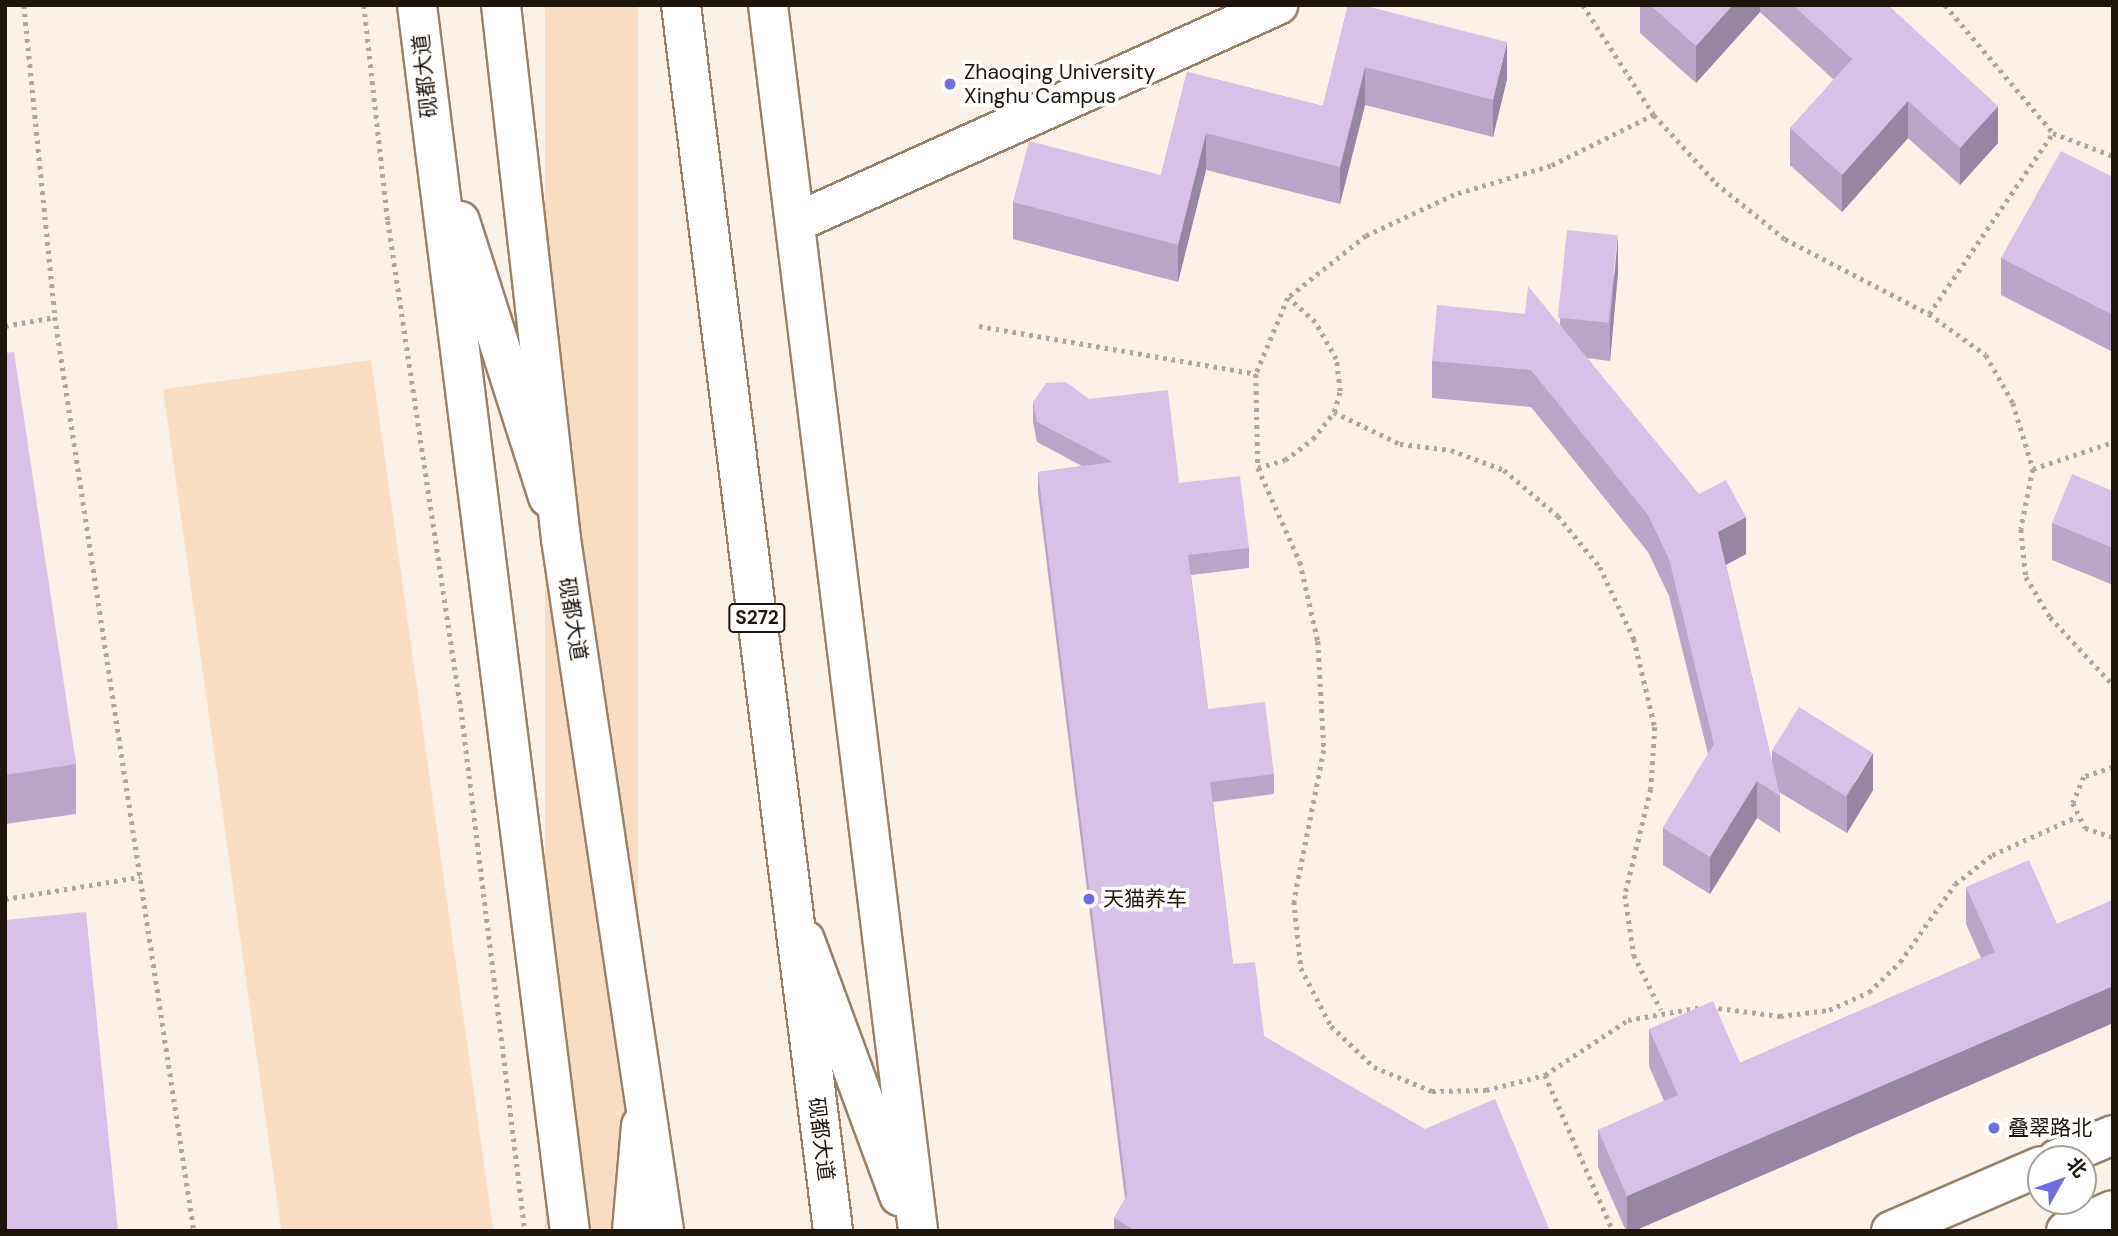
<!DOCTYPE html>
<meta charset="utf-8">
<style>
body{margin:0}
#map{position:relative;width:2118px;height:1236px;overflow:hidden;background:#fcf1e6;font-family:"DM Sans","Noto Sans SC",sans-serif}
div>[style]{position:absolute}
.green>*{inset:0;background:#f8ddc3;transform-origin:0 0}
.path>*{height:4.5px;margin-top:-2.25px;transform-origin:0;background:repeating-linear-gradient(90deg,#b0a59b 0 3.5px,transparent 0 8.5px)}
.roads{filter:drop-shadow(2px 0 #998069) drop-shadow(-2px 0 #998069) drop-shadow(0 2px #998069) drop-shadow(0 -2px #998069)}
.minor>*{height:38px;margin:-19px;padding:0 19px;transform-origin:19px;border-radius:19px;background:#fff}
.major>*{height:38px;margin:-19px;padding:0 19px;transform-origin:19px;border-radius:19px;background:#fff}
.wall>*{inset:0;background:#baa5c8}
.shaded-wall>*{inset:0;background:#9786a3}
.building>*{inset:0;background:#d8c0e9;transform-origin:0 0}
.dots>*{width:19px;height:19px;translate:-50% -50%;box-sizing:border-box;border:4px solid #fff;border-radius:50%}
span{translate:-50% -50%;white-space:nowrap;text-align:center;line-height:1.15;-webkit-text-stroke:7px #fff;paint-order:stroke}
.shield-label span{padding:2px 5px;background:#fff;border:2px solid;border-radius:5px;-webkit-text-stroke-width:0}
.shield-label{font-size:19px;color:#1d140b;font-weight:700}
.poi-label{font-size:21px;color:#1d140b}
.left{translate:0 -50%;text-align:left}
.street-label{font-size:21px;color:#1d140b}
.frame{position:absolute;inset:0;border:7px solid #1d140b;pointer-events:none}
.north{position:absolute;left:2027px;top:1145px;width:70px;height:70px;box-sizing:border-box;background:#fff;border:2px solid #a5a19d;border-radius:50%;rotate:50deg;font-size:19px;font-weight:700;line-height:28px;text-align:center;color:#1d140b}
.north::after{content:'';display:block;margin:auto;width:24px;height:32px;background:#716ce6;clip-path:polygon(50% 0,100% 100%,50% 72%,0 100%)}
</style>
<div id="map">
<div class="green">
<i style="left:545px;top:5px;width:93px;height:1236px"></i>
<i style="left:371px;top:360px;width:880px;height:210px;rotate:82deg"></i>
</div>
<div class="path">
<i style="left:24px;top:5px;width:314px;rotate:84.3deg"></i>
<i style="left:55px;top:317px;width:925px;rotate:81.35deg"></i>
<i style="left:364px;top:5px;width:217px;rotate:83.7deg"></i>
<i style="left:388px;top:221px;width:492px;rotate:81.5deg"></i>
<i style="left:461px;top:708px;width:527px;rotate:83.02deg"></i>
<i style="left:1583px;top:5px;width:131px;rotate:57.2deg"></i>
<i style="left:1654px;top:115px;width:92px;rotate:47.6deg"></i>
<i style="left:1716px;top:183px;width:89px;rotate:39.1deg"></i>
<i style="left:1785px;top:239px;width:162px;rotate:27.5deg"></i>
<i style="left:1929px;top:314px;width:70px;rotate:35.7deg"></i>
<i style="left:1986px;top:355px;width:55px;rotate:60.6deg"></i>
<i style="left:2013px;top:403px;width:69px;rotate:73.1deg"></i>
<i style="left:2033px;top:469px;width:61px;rotate:101.3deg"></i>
<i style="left:2021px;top:529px;width:48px;rotate:84.1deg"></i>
<i style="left:2026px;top:577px;width:47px;rotate:59deg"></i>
<i style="left:2050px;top:617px;width:93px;rotate:47.2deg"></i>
<i style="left:1945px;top:5px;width:167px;rotate:49.8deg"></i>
<i style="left:2053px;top:133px;width:64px;rotate:21deg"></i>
<i style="left:1654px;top:115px;width:115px;rotate:153.7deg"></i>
<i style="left:1551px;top:166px;width:101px;rotate:163.4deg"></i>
<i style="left:1454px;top:195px;width:97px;rotate:155deg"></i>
<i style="left:1366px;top:236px;width:100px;rotate:141.5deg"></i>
<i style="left:1288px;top:298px;width:82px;rotate:112.8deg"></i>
<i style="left:1256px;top:374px;width:94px;rotate:88.8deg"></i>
<i style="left:1258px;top:468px;width:103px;rotate:65.9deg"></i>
<i style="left:1300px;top:562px;width:81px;rotate:77.2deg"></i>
<i style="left:1318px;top:641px;width:109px;rotate:86.8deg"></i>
<i style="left:1324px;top:750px;width:154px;rotate:101.2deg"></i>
<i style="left:1294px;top:901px;width:67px;rotate:84deg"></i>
<i style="left:1301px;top:968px;width:65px;rotate:62.7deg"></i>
<i style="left:1331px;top:1026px;width:59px;rotate:43.6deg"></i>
<i style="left:1374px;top:1067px;width:63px;rotate:22.5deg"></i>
<i style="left:1432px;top:1091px;width:54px;rotate:-1.1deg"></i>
<i style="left:1486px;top:1090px;width:61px;rotate:-14.3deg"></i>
<i style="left:1545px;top:1075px;width:100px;rotate:-33.5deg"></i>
<i style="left:1628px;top:1020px;width:75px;rotate:-10deg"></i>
<i style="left:1929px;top:314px;width:219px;rotate:-55.6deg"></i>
<i style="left:5px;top:326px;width:51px;rotate:-10.2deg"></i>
<i style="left:979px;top:326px;width:281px;rotate:9.8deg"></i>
<i style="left:1334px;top:412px;width:73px;rotate:25.9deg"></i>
<i style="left:1400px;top:444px;width:51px;rotate:6.7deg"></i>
<i style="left:1451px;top:450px;width:57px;rotate:20.7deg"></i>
<i style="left:1504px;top:470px;width:71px;rotate:40.4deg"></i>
<i style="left:1558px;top:516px;width:66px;rotate:50.5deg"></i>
<i style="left:1600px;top:567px;width:80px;rotate:64.7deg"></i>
<i style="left:1634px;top:639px;width:90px;rotate:76.6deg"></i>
<i style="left:1655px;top:727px;width:62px;rotate:93.7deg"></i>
<i style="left:1651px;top:789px;width:109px;rotate:103.8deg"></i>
<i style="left:1625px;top:895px;width:61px;rotate:81.5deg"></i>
<i style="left:1634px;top:955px;width:61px;rotate:63.9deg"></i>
<i style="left:1258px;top:468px;width:28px;rotate:-17deg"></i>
<i style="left:1285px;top:460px;width:35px;rotate:-37deg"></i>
<i style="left:1313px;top:439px;width:34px;rotate:-52deg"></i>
<i style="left:1334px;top:412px;width:22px;rotate:-74deg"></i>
<i style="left:1340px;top:391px;width:32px;rotate:-97deg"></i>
<i style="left:1336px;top:359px;width:43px;rotate:-119.6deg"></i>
<i style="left:1315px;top:322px;width:36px;rotate:-138deg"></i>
<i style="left:2033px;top:469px;width:84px;rotate:-18.6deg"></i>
<i style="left:2113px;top:767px;width:31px;rotate:161deg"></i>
<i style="left:2084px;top:777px;width:28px;rotate:113deg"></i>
<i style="left:2073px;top:803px;width:28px;rotate:64deg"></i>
<i style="left:2085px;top:828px;width:29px;rotate:18deg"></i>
<i style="left:5px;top:899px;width:137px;rotate:-9.3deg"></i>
<i style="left:1710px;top:1007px;width:71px;rotate:7.3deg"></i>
<i style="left:1780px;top:1016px;width:49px;rotate:-7deg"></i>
<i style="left:1829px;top:1010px;width:44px;rotate:-24.2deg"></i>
<i style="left:1869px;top:992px;width:43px;rotate:-44.1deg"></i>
<i style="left:1900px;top:962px;width:95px;rotate:-54.8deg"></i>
<i style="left:1955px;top:884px;width:47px;rotate:-38.1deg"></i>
<i style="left:1992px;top:855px;width:92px;rotate:-24.3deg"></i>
<i style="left:1545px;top:1075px;width:170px;rotate:66.4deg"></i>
</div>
<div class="roads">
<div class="minor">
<i style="left:417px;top:5px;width:1236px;rotate:82.89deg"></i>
<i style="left:768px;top:5px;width:1235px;rotate:83.02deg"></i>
<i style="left:460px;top:221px;width:290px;rotate:72.3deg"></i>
<i style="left:797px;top:222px;width:528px;rotate:-24.28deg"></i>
<i style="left:805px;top:940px;width:273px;rotate:69.8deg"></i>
<i style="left:632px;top:1231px;width:106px;rotate:-85.1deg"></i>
</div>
<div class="major">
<i style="left:501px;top:5px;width:537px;rotate:83.59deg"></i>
<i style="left:561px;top:539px;width:700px;rotate:81.53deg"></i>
<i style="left:681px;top:5px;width:1235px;rotate:82.93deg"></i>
<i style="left:2057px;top:1159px;width:61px;rotate:-23.2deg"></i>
<i style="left:1891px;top:1231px;width:163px;rotate:-23.4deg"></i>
<i style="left:2066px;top:1231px;width:51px;rotate:-24.1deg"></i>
</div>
</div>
<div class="wall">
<i style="clip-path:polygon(1348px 5px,1507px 79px,1493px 137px,1365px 105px,1340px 204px,1206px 170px,1178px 282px,1013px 239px,1013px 202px,1161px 175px,1187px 72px,1323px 106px)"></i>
<i style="clip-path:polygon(1640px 5px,1888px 5px,1998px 143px,1960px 185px,1908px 138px,1842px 212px,1790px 165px,1790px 128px,1834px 80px,1760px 12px,1696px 83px,1640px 33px)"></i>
<i style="clip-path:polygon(2113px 177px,2113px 352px,2001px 295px,2001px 258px)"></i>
<i style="clip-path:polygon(1618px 272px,1610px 361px,1587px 358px,1746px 554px,1726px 565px,1772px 762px,1772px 750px,1873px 790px,1847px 833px,1779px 792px,1780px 796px,1780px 833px,1757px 818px,1710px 894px,1663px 865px,1663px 828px,1708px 754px,1669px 596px,1648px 552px,1531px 407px,1432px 398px,1432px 361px,1560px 325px,1560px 318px)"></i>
<i style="clip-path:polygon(5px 353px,76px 764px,76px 814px,5px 824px)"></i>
<i style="clip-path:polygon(1033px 402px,1179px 483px,1249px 548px,1249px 568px,1191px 575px,1208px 709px,1274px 774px,1274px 794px,1213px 802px,1233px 964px,1264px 1036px,1550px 1231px,1114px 1231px,1114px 1218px,1125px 1199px,1038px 492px,1038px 472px,1082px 466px,1037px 442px,1033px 422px)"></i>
<i style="clip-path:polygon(2113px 491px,2113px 585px,2052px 560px,2052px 523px)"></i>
<i style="clip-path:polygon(1966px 887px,2057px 924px,2113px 900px,2113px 1023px,1634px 1231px,1626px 1231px,1598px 1167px,1598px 1130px,1664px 1101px,1649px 1066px,1649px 1029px,1740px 1063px,1981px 958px,1966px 924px)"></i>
</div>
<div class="shaded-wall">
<i style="clip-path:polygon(1733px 5px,1760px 5px,1760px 12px,1696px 83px,1696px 46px)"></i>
<i style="clip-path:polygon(1507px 42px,1507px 79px,1493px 137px,1493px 100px)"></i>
<i style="clip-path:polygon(1365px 67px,1365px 105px,1340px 204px,1340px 167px)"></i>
<i style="clip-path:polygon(1908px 101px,1908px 138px,1842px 212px,1842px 175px)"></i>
<i style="clip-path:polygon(1998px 106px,1998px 143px,1960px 185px,1960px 148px)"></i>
<i style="clip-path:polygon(1206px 133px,1206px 170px,1178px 282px,1178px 245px)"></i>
<i style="clip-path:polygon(1618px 235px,1618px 272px,1610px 361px,1610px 324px)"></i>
<i style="clip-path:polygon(1746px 517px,1746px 554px,1718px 569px,1718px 532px)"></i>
<i style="clip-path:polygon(1873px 753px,1873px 790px,1847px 833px,1847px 796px)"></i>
<i style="clip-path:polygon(1757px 781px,1757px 818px,1710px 894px,1710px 857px)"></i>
<i style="clip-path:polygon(2113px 986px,2113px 1023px,1634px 1231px,1627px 1231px,1627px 1196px)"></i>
</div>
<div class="building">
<i style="clip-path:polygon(1348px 5px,1362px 5px,1507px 42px,1493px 100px,1365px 67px,1340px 167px,1206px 133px,1178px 245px,1013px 202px,1029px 141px,1161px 175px,1187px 72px,1323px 106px)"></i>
<i style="clip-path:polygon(1650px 5px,1733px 5px,1696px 46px)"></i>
<i style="clip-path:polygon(1793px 5px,1888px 5px,1998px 106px,1960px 148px,1908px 101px,1842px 175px,1790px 128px,1852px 59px)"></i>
<i style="clip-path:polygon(2061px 151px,2113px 177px,2113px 315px,2001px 258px)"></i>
<i style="left:1567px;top:230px;width:51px;height:88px;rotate:6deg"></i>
<i style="clip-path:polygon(1528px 286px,1699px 494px,1726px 480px,1746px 517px,1718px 532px,1780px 796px,1757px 781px,1710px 857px,1663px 828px,1714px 744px,1669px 559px,1648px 515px,1531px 370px,1432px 361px,1437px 305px,1525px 314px)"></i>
<i style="clip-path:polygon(14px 352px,76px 764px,5px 775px,5px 353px)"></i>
<i style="clip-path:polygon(1066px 382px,1089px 399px,1168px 390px,1179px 483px,1240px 476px,1249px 548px,1188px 555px,1208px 709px,1265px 702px,1274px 774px,1210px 782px,1233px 964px,1255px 962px,1264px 1036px,1425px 1129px,1495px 1099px,1550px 1231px,1136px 1231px,1114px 1218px,1127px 1195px,1038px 472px,1113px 462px,1037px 422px,1033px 402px,1046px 383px)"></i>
<i style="clip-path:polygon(2072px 474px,2113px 491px,2113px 548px,2052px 523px)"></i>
<i style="left:1799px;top:707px;width:87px;height:51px;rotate:32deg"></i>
<i style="clip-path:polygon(2029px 860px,2057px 924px,2113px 900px,2113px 986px,1627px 1196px,1598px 1130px,1678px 1095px,1649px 1029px,1713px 1001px,1740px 1063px,1995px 952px,1966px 887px)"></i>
<i style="clip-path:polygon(86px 912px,118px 1231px,5px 1231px,5px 920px)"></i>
</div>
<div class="dots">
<i style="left:950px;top:84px;background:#716ce6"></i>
<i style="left:1089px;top:899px;background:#716ce6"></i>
<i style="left:1994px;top:1128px;background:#716ce6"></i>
</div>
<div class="shield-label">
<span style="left:757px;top:618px">S272</span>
</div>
<div class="poi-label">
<span class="left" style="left:964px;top:84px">Zhaoqing University<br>Xinghu Campus</span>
<span class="left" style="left:1103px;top:899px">天猫养车</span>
<span class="left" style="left:2008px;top:1128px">叠翠路北</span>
</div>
<div class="street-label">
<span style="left:425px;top:76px;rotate:-96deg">砚都大道</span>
<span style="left:573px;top:619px;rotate:81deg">砚都大道</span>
<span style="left:821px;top:1139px;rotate:83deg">砚都大道</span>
</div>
<div class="frame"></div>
<div class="north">北</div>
</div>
